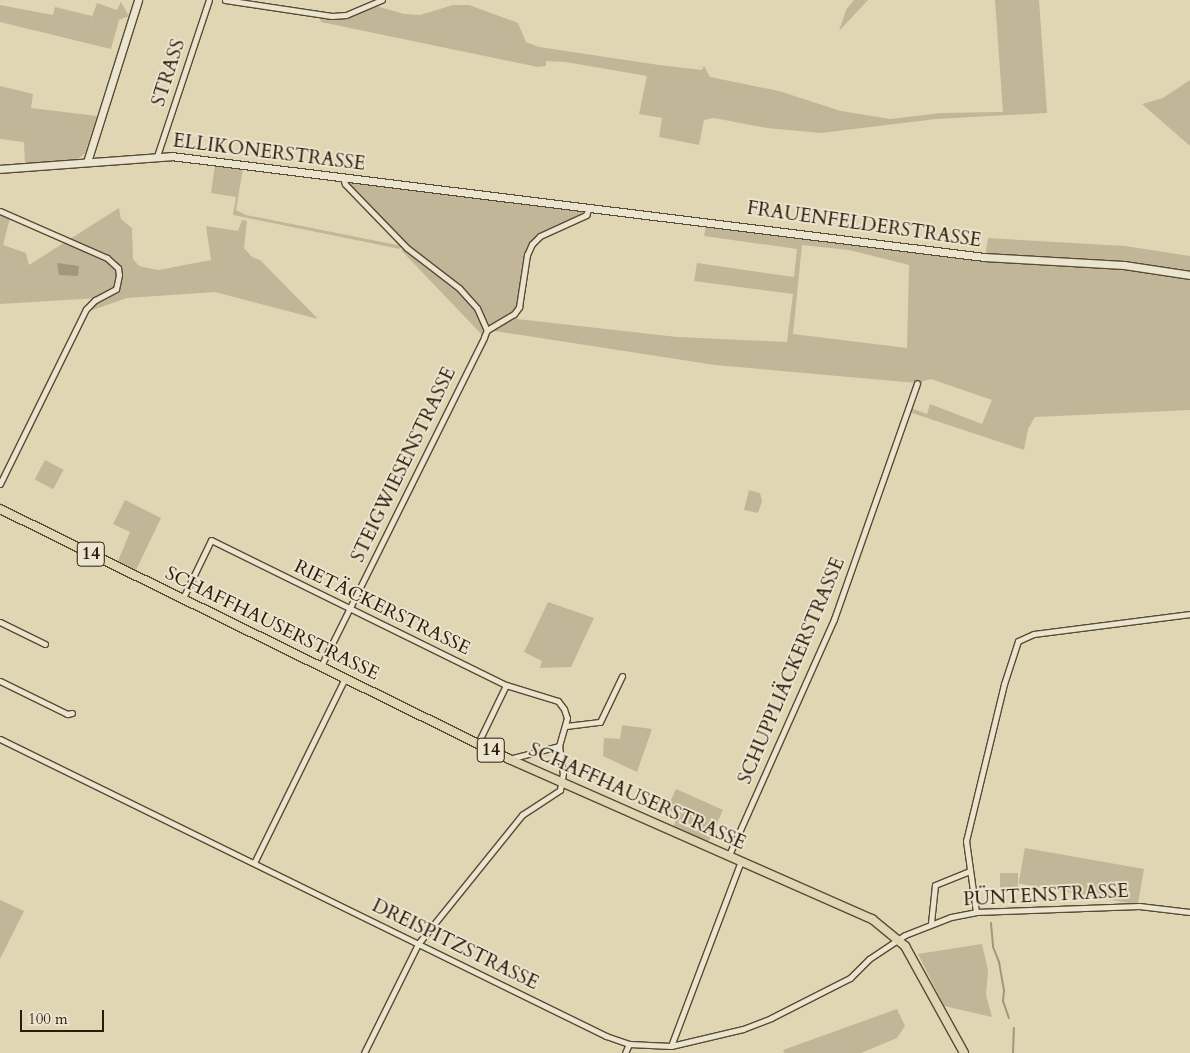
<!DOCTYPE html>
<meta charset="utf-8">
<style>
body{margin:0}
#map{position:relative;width:1190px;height:1053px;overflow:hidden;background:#e0d6b4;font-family:Cardo,serif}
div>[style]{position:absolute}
.green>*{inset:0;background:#c1b697;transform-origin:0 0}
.water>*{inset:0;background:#a3967b}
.stream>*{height:2px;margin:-1px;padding:0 1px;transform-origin:1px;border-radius:1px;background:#a3967b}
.roads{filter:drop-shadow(1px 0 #594a35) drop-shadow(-1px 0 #594a35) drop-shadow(0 1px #594a35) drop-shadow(0 -1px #594a35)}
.street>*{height:5px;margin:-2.5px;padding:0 2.5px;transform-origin:2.5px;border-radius:2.5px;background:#ebe4ce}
.secondary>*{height:7px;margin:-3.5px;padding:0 3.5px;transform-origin:3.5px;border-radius:3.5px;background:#ebe4ce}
.primary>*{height:8px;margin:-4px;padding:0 4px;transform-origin:4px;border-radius:4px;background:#e0d6b4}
span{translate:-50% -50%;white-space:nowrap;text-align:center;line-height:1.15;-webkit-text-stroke:4px #ebe4ce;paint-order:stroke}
.shield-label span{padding:1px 4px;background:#ebe4ce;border:1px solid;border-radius:4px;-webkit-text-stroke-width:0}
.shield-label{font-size:18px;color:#2c1b0b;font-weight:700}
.street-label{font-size:19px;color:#2c1b0b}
.scale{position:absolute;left:20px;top:1010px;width:84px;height:22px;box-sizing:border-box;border:2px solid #2c1b0b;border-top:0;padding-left:6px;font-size:15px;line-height:18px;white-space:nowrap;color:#2c1b0b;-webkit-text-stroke:4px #ebe4ce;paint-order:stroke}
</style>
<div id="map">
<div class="green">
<i style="clip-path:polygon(854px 0,868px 0,839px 31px,846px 10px)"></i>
<i style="clip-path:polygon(995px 0,1039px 0,1047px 113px,936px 119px,821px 133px,767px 128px,714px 118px,704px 120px,699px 145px,659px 137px,662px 118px,639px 114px,647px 76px,566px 62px,546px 61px,546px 66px,538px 67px,321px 22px,319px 14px,346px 15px,373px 5px,404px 14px,420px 15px,453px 5px,469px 5px,518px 23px,526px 42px,539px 47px,659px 65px,702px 70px,704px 66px,710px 77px,779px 91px,841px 111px,890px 119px,941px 113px,1003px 112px)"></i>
<i style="clip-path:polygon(121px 2px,129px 16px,119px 20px,111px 49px,0 22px,0 5px,53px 15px,55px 7px,92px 16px,91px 20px,97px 3px,117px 10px)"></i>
<i style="clip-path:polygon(1190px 80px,1190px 146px,1142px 104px,1163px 98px)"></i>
<i style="clip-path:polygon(0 86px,33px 94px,31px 108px,97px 116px,85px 153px,77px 160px,25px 165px,24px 142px,0 139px)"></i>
<i style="clip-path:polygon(215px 165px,243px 168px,236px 210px,246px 215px,402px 246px,400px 249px,233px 215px,236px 197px,211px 193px)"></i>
<i style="clip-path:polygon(evenodd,343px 178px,588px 210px,540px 236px,527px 255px,520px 301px,514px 313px,517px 319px,677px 337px,787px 342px,793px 294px,694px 281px,697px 263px,794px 277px,797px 249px,704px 236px,707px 221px,985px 257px,988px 238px,1125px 246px,1190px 256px,1190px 410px,1035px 417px,1028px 429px,1024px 450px,906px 411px,908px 407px,927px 414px,930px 404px,982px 424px,992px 400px,931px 379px,917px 383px,715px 365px,488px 330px,484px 337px,401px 250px,407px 248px,345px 184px,343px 178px,802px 245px,849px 250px,909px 265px,907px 348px,793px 334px,802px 245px)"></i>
<i style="clip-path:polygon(119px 208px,121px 219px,132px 228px,133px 259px,139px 266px,158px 270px,211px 260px,206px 226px,238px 231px,242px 220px,247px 221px,244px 248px,252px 257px,260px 260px,318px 319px,215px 292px,127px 298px,87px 312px,98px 298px,0 304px,0 215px,10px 218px,3px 245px,26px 253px,29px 265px)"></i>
<i style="left:45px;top:460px;width:21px;height:22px;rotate:28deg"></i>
<i style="clip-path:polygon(749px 490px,760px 493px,762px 501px,758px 513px,744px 510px)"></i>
<i style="clip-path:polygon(125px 500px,161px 518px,136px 570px,118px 561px,130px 532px,113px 524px)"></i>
<i style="clip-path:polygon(548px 602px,594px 618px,571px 667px,540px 668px,542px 661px,524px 652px)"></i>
<i style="clip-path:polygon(622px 725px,652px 729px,637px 772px,603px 756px,604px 738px,620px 739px)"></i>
<i style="clip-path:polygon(676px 789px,723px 810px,708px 843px,673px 828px,678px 814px,667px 809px)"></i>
<i style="left:1144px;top:869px;width:36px;height:121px;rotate:100deg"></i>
<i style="left:1000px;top:873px;width:18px;height:18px"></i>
<i style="clip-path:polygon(0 900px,24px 911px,0 959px)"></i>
<i style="clip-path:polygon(982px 944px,988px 970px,986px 995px,992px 1017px,944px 1006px,918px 954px)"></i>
<i style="clip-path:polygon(897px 1009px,905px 1026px,897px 1038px,861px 1053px,784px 1053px,783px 1050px)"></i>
</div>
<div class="water">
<i style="clip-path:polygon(57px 263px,79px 266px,78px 276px,59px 275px)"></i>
</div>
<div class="stream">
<i style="left:991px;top:923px;width:24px;rotate:85deg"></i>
<i style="left:993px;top:947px;width:16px;rotate:68deg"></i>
<i style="left:999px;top:962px;width:29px;rotate:80deg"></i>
<i style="left:1004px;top:991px;width:10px;rotate:96deg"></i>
<i style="left:1003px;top:1001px;width:18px;rotate:71deg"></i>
<i style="left:1013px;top:1053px;width:25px;rotate:-88deg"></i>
</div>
<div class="roads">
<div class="street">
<i style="left:225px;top:0;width:108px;rotate:8.5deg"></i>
<i style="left:332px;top:16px;width:14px;rotate:-4deg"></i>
<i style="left:346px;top:15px;width:39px;rotate:-23deg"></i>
<i style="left:157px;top:156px;width:164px;rotate:-71.6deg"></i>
<i style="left:343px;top:178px;width:6px;rotate:72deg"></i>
<i style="left:345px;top:184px;width:89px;rotate:45.9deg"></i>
<i style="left:407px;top:248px;width:66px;rotate:37.6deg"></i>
<i style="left:459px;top:288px;width:27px;rotate:48deg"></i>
<i style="left:477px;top:308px;width:24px;rotate:66deg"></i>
<i style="left:0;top:211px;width:117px;rotate:23.7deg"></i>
<i style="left:107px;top:258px;width:15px;rotate:42deg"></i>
<i style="left:118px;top:268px;width:7px;rotate:82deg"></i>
<i style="left:119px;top:275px;width:14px;rotate:102deg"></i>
<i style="left:116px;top:289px;width:24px;rotate:152deg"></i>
<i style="left:95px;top:300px;width:13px;rotate:135deg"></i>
<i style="left:86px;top:309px;width:195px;rotate:116.2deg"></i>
<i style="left:183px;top:598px;width:64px;rotate:-64.2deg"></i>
<i style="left:211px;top:540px;width:329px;rotate:26.2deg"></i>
<i style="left:506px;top:685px;width:54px;rotate:17.1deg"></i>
<i style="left:558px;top:701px;width:10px;rotate:53deg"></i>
<i style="left:564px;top:709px;width:9px;rotate:72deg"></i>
<i style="left:567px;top:718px;width:29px;rotate:106deg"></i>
<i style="left:559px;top:746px;width:27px;rotate:82deg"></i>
<i style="left:563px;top:773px;width:17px;rotate:100deg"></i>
<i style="left:560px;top:790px;width:45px;rotate:146.7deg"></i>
<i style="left:522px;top:815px;width:166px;rotate:128.9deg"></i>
<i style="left:418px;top:944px;width:122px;rotate:116.4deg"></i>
<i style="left:0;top:622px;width:50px;rotate:26.1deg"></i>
<i style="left:321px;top:666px;width:367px;rotate:-63.6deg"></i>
<i style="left:484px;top:337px;width:8px;rotate:-67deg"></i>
<i style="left:487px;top:330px;width:31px;rotate:-31deg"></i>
<i style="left:514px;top:314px;width:9px;rotate:-54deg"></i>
<i style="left:519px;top:307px;width:53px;rotate:-81.3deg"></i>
<i style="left:527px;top:255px;width:12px;rotate:-66deg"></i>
<i style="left:532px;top:244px;width:11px;rotate:-45deg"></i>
<i style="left:540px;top:236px;width:51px;rotate:-24.5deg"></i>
<i style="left:586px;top:215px;width:5px;rotate:-68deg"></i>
<i style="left:0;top:681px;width:75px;rotate:26.2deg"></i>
<i style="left:67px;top:714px;width:5px;rotate:-11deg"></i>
<i style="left:566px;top:726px;width:34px;rotate:-7deg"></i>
<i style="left:600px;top:722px;width:51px;rotate:-64.4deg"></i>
<i style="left:0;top:739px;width:675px;rotate:26.11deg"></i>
<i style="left:606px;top:1036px;width:24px;rotate:19deg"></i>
<i style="left:629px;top:1044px;width:42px;rotate:2.7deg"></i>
<i style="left:671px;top:1046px;width:74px;rotate:-13.3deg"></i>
<i style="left:743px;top:1029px;width:30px;rotate:-21deg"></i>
<i style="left:771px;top:1018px;width:89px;rotate:-26.9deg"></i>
<i style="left:850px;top:978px;width:27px;rotate:-45deg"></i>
<i style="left:869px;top:959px;width:43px;rotate:-33.7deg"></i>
<i style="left:905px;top:935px;width:49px;rotate:-21.4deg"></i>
<i style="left:951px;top:917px;width:25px;rotate:-11deg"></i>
<i style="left:976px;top:912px;width:163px;rotate:-2.1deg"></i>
<i style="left:1139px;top:906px;width:51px;rotate:6.7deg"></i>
<i style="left:478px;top:743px;width:64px;rotate:-64.2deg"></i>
<i style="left:509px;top:759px;width:52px;rotate:-14.6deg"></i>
<i style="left:729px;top:855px;width:258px;rotate:-66deg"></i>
<i style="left:834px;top:619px;width:250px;rotate:-70.6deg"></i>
<i style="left:254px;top:863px;width:206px;rotate:-63.8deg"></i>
<i style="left:976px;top:912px;width:72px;rotate:-98deg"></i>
<i style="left:966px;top:841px;width:162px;rotate:-76.4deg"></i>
<i style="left:1004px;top:684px;width:45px;rotate:-72deg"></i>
<i style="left:1018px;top:641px;width:17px;rotate:-24deg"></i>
<i style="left:1034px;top:634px;width:157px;rotate:-7.3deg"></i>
<i style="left:931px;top:923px;width:38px;rotate:-84deg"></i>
<i style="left:935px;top:885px;width:37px;rotate:-22deg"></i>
<i style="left:671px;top:1046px;width:198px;rotate:-69.3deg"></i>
<i style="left:625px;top:1053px;width:10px;rotate:-66deg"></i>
</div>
<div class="secondary">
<i style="left:87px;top:162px;width:170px;rotate:-72.5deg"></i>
<i style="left:0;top:169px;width:171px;rotate:-4.3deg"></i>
<i style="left:171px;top:156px;width:819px;rotate:7.08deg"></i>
<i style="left:984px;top:257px;width:140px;rotate:3.3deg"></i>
<i style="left:1124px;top:265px;width:67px;rotate:8.6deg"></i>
</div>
<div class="primary">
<i style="left:0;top:509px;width:567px;rotate:26.16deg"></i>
<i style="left:509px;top:759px;width:397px;rotate:23.8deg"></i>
<i style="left:872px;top:919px;width:43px;rotate:39.3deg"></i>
<i style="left:905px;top:946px;width:122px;rotate:61.1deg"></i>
</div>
</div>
<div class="shield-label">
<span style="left:91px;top:554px">14</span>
<span style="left:491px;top:750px">14</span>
</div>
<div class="street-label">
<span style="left:169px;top:73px;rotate:-72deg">STRASS</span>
<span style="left:269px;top:153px;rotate:7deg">ELLIKONERSTRASSE</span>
<span style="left:864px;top:225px;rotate:8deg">FRAUENFELDERSTRASSE</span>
<span style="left:404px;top:465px;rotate:-64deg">STEIGWIESENSTRASSE</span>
<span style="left:382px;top:608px;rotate:26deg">RIETÄCKERSTRASSE</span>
<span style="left:272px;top:624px;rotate:26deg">SCHAFFHAUSERSTRASSE</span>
<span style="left:792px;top:671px;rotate:-67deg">SCHUPPLIÄCKERSTRASSE</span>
<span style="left:637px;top:797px;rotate:24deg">SCHAFFHAUSERSTRASSE</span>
<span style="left:1046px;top:896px;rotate:-3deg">PÜNTENSTRASSE</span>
<span style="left:455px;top:945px;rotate:26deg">DREISPITZSTRASSE</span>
</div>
<div class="scale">100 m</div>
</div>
